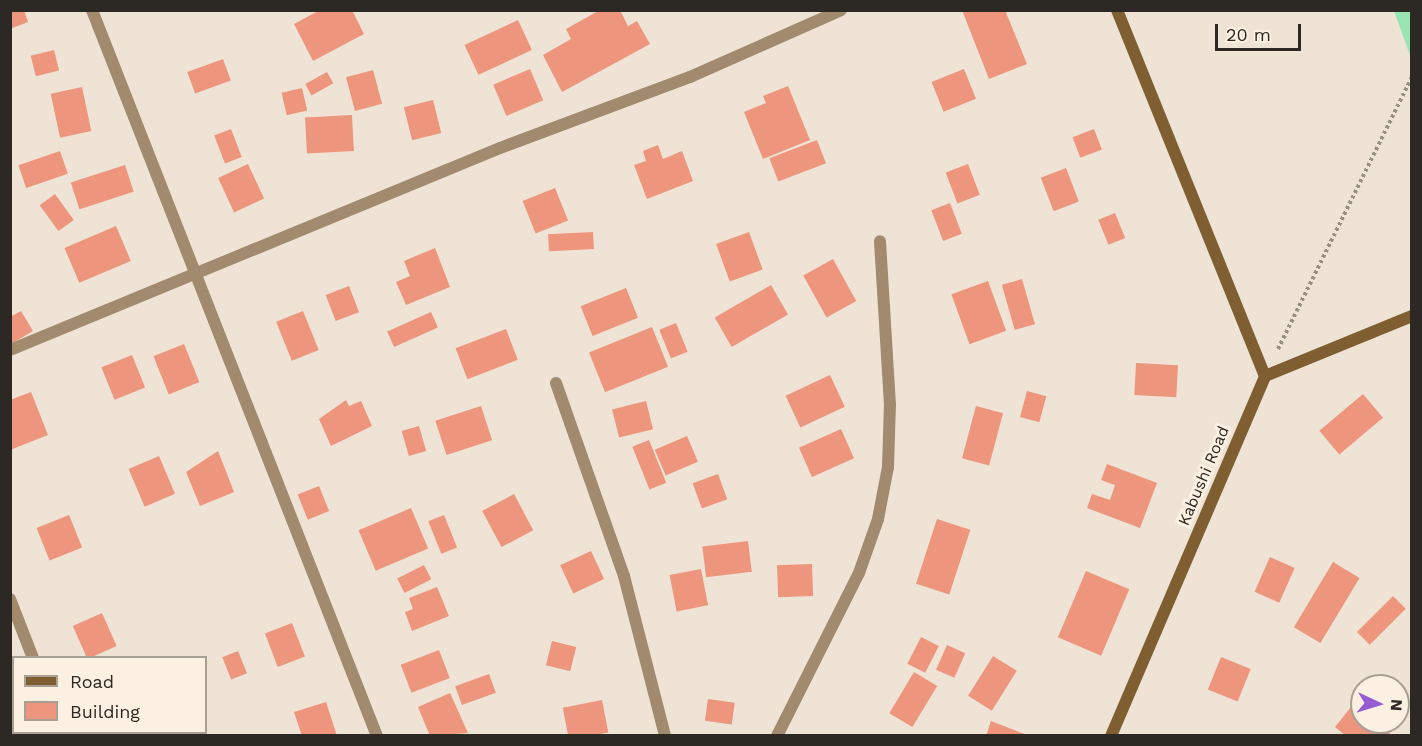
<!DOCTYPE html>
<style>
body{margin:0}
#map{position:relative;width:1422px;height:746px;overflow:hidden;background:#eee3d4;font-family:"Work Sans",sans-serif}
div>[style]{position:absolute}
.green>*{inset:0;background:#99e6b2}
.building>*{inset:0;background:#ed967d;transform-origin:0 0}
.path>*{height:4px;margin-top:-2px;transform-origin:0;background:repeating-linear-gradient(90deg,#968f84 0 3px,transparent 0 6px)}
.minor>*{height:12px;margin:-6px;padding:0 6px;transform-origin:6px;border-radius:6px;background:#a18a6d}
.secondary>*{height:12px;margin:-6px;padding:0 6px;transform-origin:6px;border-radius:6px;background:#7f5e31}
span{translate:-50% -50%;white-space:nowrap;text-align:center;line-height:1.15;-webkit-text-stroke:6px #fbf0e1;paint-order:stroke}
.street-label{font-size:16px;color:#2c2823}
.frame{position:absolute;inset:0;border:12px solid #2c2823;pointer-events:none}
.legend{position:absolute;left:12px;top:656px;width:195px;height:78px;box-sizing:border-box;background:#fbf0e1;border:2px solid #a8a095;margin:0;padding:8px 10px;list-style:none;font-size:18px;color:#2c2823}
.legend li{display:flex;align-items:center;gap:12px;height:30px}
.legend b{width:30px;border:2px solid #a8a095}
.north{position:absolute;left:1350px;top:674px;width:60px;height:60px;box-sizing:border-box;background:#fbf0e1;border:2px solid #a8a095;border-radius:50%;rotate:94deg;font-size:16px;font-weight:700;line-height:24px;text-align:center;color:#2c2823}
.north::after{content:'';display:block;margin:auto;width:21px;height:27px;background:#955bd3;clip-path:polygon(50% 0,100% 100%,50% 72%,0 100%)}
.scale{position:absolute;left:1215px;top:24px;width:86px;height:27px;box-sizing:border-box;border:3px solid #2c2823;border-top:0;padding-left:8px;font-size:18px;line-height:21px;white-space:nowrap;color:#2c2823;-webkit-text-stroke:4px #fbf0e1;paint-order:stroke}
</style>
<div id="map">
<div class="green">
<i style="clip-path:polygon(1394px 11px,1411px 11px,1411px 58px)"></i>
</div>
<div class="building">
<i style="clip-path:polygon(10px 10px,24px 10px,28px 22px,10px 29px)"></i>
<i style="clip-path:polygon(320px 10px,352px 10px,364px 34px,313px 61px,294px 24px)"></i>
<i style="clip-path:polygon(600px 10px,620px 10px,628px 26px,637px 21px,650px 44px,562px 92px,543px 55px,571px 39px,566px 29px)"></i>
<i style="clip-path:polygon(962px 10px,1005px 10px,1027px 64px,989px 79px)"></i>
<i style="left:518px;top:20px;width:33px;height:59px;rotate:65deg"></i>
<i style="left:54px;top:50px;width:21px;height:24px;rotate:76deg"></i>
<i style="left:223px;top:59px;width:23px;height:38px;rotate:70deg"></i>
<i style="left:530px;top:69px;width:34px;height:40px;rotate:67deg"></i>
<i style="left:964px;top:69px;width:32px;height:35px;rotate:68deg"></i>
<i style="left:373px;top:70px;width:35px;height:28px;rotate:75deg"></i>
<i style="left:327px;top:72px;width:13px;height:25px;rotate:61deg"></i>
<i style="clip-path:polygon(788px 86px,810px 140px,763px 159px,744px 112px,766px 103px,763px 96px)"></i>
<i style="left:82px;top:87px;width:45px;height:32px;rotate:78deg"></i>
<i style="left:302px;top:88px;width:23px;height:21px;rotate:77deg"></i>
<i style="left:433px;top:100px;width:34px;height:30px;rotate:76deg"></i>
<i style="left:352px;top:115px;width:36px;height:47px;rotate:87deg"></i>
<i style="left:231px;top:129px;width:30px;height:18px;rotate:69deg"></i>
<i style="left:1094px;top:129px;width:22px;height:23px;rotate:69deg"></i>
<i style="left:817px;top:140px;width:25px;height:51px;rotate:69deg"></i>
<i style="clip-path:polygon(658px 145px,663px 159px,682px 151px,693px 181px,647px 199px,634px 165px,646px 161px,643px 151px)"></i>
<i style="left:60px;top:151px;width:24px;height:44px;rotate:71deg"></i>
<i style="left:248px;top:164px;width:38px;height:33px;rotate:65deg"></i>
<i style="left:968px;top:164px;width:33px;height:24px;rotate:69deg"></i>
<i style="left:125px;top:165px;width:28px;height:57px;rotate:72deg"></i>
<i style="left:1066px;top:168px;width:36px;height:27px;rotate:69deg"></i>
<i style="left:555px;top:188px;width:35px;height:35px;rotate:68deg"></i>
<i style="left:55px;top:194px;width:32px;height:19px;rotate:54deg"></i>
<i style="left:950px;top:203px;width:33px;height:20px;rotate:69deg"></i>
<i style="left:1115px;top:213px;width:27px;height:18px;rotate:68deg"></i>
<i style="left:116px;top:226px;width:38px;height:56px;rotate:67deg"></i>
<i style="left:593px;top:232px;width:17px;height:45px;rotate:87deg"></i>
<i style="left:749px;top:232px;width:40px;height:35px;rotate:70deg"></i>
<i style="clip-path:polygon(435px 248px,450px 287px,406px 305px,396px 282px,410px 276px,404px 261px)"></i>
<i style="left:833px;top:259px;width:48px;height:34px;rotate:61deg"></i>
<i style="left:1022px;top:279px;width:47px;height:21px;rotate:74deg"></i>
<i style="left:988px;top:281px;width:53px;height:39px;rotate:70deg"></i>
<i style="left:771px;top:285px;width:34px;height:65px;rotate:60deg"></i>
<i style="left:349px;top:286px;width:28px;height:25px;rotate:69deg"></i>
<i style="left:626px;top:288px;width:32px;height:49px;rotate:68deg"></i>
<i style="clip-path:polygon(21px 311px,33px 331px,11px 344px,10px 317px)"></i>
<i style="left:303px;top:311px;width:42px;height:29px;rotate:68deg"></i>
<i style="left:431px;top:312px;width:17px;height:48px;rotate:66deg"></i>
<i style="left:676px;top:323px;width:31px;height:18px;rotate:68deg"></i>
<i style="left:652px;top:327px;width:43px;height:68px;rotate:68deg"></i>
<i style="left:506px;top:329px;width:33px;height:54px;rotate:69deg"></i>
<i style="left:184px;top:344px;width:41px;height:33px;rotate:68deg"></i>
<i style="left:132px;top:355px;width:35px;height:33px;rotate:68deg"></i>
<i style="left:1136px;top:363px;width:42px;height:32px;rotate:3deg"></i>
<i style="left:830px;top:375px;width:35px;height:49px;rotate:65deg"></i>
<i style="left:1027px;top:391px;width:20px;height:27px;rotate:15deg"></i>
<i style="clip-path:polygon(31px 392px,48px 435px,10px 450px,10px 400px)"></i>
<i style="left:1363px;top:394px;width:31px;height:57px;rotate:50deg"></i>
<i style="clip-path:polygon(346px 400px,349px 406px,361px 401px,372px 426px,331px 446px,319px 419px)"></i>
<i style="left:646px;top:401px;width:29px;height:35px;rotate:76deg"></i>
<i style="left:481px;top:406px;width:36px;height:48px;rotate:72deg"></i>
<i style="left:976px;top:406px;width:28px;height:54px;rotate:15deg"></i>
<i style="left:419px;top:426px;width:26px;height:18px;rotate:74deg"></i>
<i style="left:841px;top:429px;width:32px;height:46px;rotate:66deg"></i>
<i style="left:687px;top:436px;width:28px;height:35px;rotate:67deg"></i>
<i style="left:649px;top:440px;width:46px;height:18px;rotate:68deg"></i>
<i style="clip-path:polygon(218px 451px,234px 492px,200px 506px,186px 472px)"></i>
<i style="left:159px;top:456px;width:41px;height:33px;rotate:67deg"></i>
<i style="clip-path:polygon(1107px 464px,1157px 483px,1140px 528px,1087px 508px,1092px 494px,1110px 500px,1115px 485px,1101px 480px)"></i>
<i style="left:718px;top:474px;width:27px;height:27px;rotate:70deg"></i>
<i style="left:319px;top:486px;width:27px;height:23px;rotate:68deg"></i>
<i style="left:514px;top:494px;width:41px;height:36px;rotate:62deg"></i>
<i style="left:411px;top:508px;width:44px;height:57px;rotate:67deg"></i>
<i style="left:69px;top:515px;width:35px;height:35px;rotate:68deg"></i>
<i style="left:444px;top:515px;width:35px;height:17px;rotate:68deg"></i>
<i style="left:937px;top:519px;width:35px;height:68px;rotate:18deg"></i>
<i style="left:748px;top:541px;width:31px;height:46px;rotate:83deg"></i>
<i style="left:591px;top:551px;width:31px;height:34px;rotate:65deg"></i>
<i style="left:1270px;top:557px;width:27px;height:38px;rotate:24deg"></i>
<i style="left:1333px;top:562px;width:31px;height:76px;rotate:31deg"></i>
<i style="left:812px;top:564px;width:32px;height:35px;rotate:88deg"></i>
<i style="left:424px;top:565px;width:16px;height:30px;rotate:63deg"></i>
<i style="left:701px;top:569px;width:37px;height:32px;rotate:79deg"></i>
<i style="left:1086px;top:571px;width:47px;height:72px;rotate:23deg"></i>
<i style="clip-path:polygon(437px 587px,449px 616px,412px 631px,405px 612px,413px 609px,409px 598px)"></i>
<i style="left:1393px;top:596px;width:18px;height:51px;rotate:45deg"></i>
<i style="left:102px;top:613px;width:36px;height:32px;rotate:66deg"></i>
<i style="left:292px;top:623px;width:36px;height:29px;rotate:69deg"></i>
<i style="left:921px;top:637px;width:20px;height:30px;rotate:27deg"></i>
<i style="left:552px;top:641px;width:25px;height:25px;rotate:14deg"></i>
<i style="left:947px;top:645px;width:20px;height:27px;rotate:24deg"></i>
<i style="left:439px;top:650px;width:30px;height:41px;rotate:69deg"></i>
<i style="left:238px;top:651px;width:24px;height:17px;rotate:68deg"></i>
<i style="left:993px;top:656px;width:28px;height:47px;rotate:32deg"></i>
<i style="left:1221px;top:657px;width:32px;height:35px;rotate:22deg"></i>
<i style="left:914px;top:672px;width:27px;height:48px;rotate:31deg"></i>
<i style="left:489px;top:674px;width:20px;height:36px;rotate:70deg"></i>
<i style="clip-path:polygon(450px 693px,468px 733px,430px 736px,418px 707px)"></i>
<i style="clip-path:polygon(1362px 693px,1362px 722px,1396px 722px,1388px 736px,1346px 736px,1335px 727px)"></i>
<i style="left:708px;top:699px;width:27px;height:22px;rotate:8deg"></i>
<i style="left:602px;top:700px;width:33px;height:40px;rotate:79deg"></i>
<i style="clip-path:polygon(326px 702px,337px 736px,302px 736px,294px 712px)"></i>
<i style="clip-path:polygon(991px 721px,1027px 735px,1027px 736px,986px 736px)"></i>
</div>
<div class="path">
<i style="left:1278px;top:349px;width:303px;rotate:-63.8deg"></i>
</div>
<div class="minor">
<i style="left:92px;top:10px;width:780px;rotate:68.57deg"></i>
<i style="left:10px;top:350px;width:530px;rotate:-22.4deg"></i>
<i style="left:500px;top:148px;width:203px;rotate:-20.5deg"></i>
<i style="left:690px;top:77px;width:165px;rotate:-23.9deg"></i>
<i style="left:556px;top:383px;width:205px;rotate:70.6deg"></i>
<i style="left:624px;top:576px;width:165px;rotate:75.6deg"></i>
<i style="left:10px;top:599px;width:63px;rotate:68.7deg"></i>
<i style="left:62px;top:732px;width:4px;rotate:63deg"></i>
<i style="left:777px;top:736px;width:182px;rotate:-63.3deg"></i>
<i style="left:859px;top:573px;width:57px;rotate:-70.6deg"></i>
<i style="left:878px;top:519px;width:53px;rotate:-79.1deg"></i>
<i style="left:888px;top:467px;width:62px;rotate:-88.2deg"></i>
<i style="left:890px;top:405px;width:164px;rotate:-93.5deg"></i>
</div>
<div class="secondary">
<i style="left:1117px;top:10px;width:395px;rotate:68deg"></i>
<i style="left:1111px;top:736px;width:392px;rotate:-66.8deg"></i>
<i style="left:1265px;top:376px;width:159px;rotate:-22.2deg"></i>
</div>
<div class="street-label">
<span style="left:1204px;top:476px;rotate:-67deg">Kabushi Road</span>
</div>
<div class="frame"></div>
<ul class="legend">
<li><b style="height:8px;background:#7f5e31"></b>Road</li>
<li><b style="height:16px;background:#ed967d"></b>Building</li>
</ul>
<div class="north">N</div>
<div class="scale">20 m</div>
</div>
